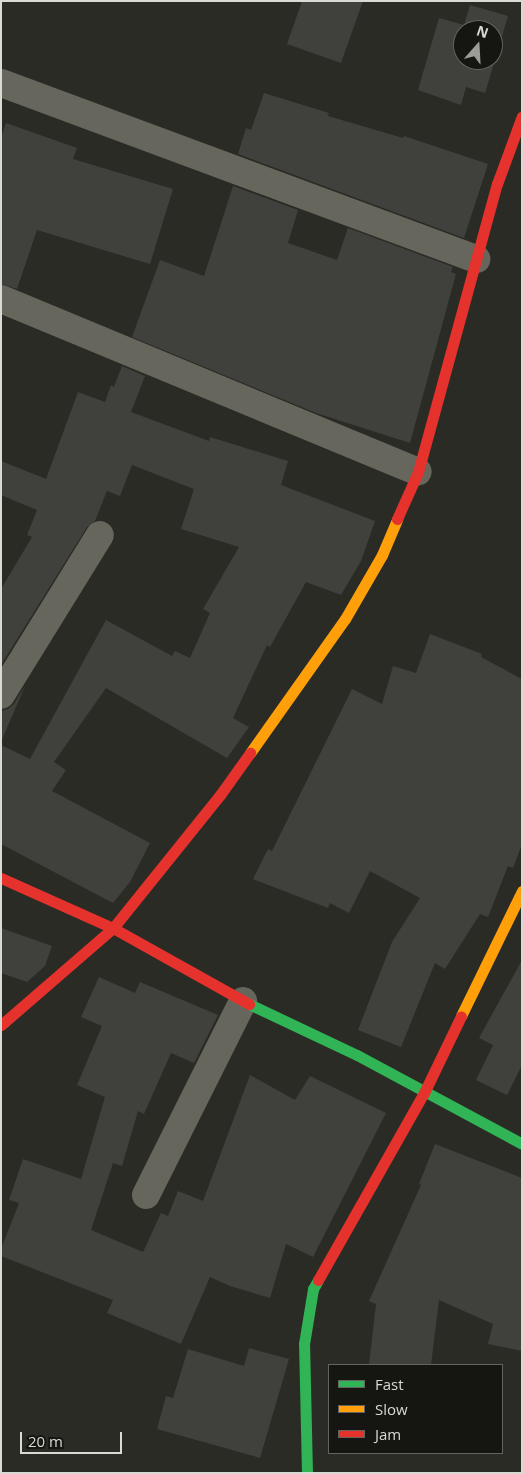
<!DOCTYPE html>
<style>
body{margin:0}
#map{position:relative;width:523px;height:1474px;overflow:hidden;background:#2b2b26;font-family:"Open Sans",sans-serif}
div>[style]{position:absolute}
.building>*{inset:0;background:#40403c}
.street>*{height:28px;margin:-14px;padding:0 14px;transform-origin:14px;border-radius:14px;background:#66665d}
.fast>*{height:11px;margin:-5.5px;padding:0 5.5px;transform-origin:5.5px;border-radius:5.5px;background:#30b455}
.slow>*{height:11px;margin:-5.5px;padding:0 5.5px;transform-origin:5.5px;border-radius:5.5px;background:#ff9f0a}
.jam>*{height:11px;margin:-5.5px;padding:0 5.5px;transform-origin:5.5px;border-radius:5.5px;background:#e5322d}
span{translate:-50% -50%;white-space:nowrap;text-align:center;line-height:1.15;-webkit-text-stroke:4px #151611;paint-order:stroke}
.frame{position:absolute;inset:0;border:2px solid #d9dad3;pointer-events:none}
.legend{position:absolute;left:328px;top:1364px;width:175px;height:90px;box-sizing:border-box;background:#151611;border:1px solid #63645f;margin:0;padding:6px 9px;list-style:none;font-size:15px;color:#d9dad3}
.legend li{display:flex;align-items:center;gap:10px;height:25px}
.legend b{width:25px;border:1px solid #63645f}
.north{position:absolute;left:453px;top:20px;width:50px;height:50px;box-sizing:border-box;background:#151611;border:1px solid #63645f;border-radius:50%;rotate:19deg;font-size:14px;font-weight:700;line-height:20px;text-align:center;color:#d9dad3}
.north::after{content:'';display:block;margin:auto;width:18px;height:22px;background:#9c9d96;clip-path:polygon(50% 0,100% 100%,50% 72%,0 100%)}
.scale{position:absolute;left:20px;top:1432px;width:102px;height:22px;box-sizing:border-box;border:2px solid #d9dad3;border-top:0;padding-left:6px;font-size:15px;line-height:18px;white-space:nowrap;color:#d9dad3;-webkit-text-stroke:4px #151611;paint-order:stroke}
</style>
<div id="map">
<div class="building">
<i style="clip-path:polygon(302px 1px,363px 1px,341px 63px,287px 44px)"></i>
<i style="clip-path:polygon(evenodd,470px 5px,508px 16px,485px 93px,466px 87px,461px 105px,418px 90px,439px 18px,464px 25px,470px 5px,463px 30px,493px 30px,493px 60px,463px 60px,463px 30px)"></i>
<i style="clip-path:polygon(264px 93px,329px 113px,328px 116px,403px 138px,404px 136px,488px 164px,464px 238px,238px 154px,246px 128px,251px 130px)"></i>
<i style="clip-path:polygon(6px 123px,77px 148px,73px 159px,173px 189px,150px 264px,37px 230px,17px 289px,1px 284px,1px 138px)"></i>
<i style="clip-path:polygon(233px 186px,298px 210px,288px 243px,337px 260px,348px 228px,453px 267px,451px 272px,456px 274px,410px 443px,316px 413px,132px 337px,160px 260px,204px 276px)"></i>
<i style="clip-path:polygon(122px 366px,145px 376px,131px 412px,209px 441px,210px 437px,288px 461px,281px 485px,375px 521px,361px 561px,341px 595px,306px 582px,270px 647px,267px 645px,233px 718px,249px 727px,227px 758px,106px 688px,54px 762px,66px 770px,52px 791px,150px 843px,130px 882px,113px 903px,1px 844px,1px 745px,30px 759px,106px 620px,172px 656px,175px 651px,190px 658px,210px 613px,203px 609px,239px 547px,181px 529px,194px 489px,132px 465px,120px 496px,107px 491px,95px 521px,87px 527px,1px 665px,1px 589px,32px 537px,27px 535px,37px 510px,1px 495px,1px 461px,46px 479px,78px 392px,105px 402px,111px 385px,114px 387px)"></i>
<i style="clip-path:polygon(430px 634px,482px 654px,481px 657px,522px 679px,522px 844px,513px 868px,508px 866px,488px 917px,480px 914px,445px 969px,435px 963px,401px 1047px,358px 1030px,392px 942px,420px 898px,370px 871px,349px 913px,330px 903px,328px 908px,253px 879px,268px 849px,272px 851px,352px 689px,382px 704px,393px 666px,416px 673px)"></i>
<i style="clip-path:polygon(25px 686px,1px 742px,1px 711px,8px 709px,14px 704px)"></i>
<i style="clip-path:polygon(1px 928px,52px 946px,45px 966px,27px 982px,1px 973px)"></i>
<i style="clip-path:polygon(522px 960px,522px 1065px,507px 1095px,476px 1080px,493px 1045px,479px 1038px)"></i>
<i style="clip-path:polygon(99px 977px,135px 993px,140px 982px,218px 1015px,194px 1063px,171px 1053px,144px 1114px,138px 1111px,122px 1166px,113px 1163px,91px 1230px,143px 1252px,161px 1213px,168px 1216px,178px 1191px,203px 1201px,250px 1075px,295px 1100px,310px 1076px,386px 1113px,313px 1257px,286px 1244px,270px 1298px,230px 1286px,210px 1277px,181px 1344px,107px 1313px,113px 1300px,1px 1256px,1px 1249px,19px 1203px,9px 1200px,23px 1159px,81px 1179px,105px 1097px,77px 1085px,102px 1026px,81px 1017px)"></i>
<i style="clip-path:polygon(435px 1144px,522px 1178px,522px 1351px,488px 1344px,493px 1324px,439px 1300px,431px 1365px,369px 1365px,376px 1304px,369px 1301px,421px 1185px,419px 1184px)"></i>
<i style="clip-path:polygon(249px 1348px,289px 1359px,260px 1458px,157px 1429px,166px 1396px,173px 1398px,188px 1349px,244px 1366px)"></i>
</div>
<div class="street">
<i style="left:1px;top:83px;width:507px;rotate:20.33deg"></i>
<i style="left:1px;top:299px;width:451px;rotate:22.5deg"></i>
<i style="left:1px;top:695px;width:188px;rotate:-58.3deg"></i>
<i style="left:146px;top:1195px;width:217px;rotate:-63.4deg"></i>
</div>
<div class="fast">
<i style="left:249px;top:1004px;width:119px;rotate:25.3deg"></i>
<i style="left:357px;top:1055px;width:187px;rotate:28.3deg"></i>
<i style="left:307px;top:1473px;width:129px;rotate:-91.3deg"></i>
<i style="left:304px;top:1344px;width:56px;rotate:-80.7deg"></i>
<i style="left:313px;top:1289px;width:10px;rotate:-61deg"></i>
</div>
<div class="slow">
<i style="left:250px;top:753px;width:164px;rotate:-54.7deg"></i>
<i style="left:345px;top:619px;width:74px;rotate:-60deg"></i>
<i style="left:382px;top:555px;width:39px;rotate:-67deg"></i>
<i style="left:461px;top:1016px;width:139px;rotate:-64deg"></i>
</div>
<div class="jam">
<i style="left:397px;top:519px;width:51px;rotate:-65.9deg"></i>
<i style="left:418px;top:472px;width:299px;rotate:-74.7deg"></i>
<i style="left:497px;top:184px;width:72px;rotate:-69.8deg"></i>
<i style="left:1px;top:878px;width:123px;rotate:24.1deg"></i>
<i style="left:113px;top:928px;width:156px;rotate:29.2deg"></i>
<i style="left:1px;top:1025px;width:148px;rotate:-40.9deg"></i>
<i style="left:113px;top:928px;width:171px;rotate:-51.2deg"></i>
<i style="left:220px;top:795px;width:52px;rotate:-54.5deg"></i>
<i style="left:318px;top:1280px;width:215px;rotate:-60.5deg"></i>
<i style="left:424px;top:1093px;width:85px;rotate:-64.3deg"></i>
</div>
<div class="frame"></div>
<ul class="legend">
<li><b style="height:6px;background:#30b455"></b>Fast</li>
<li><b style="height:6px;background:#ff9f0a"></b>Slow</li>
<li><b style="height:6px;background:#e5322d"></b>Jam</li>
</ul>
<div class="north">N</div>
<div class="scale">20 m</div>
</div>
